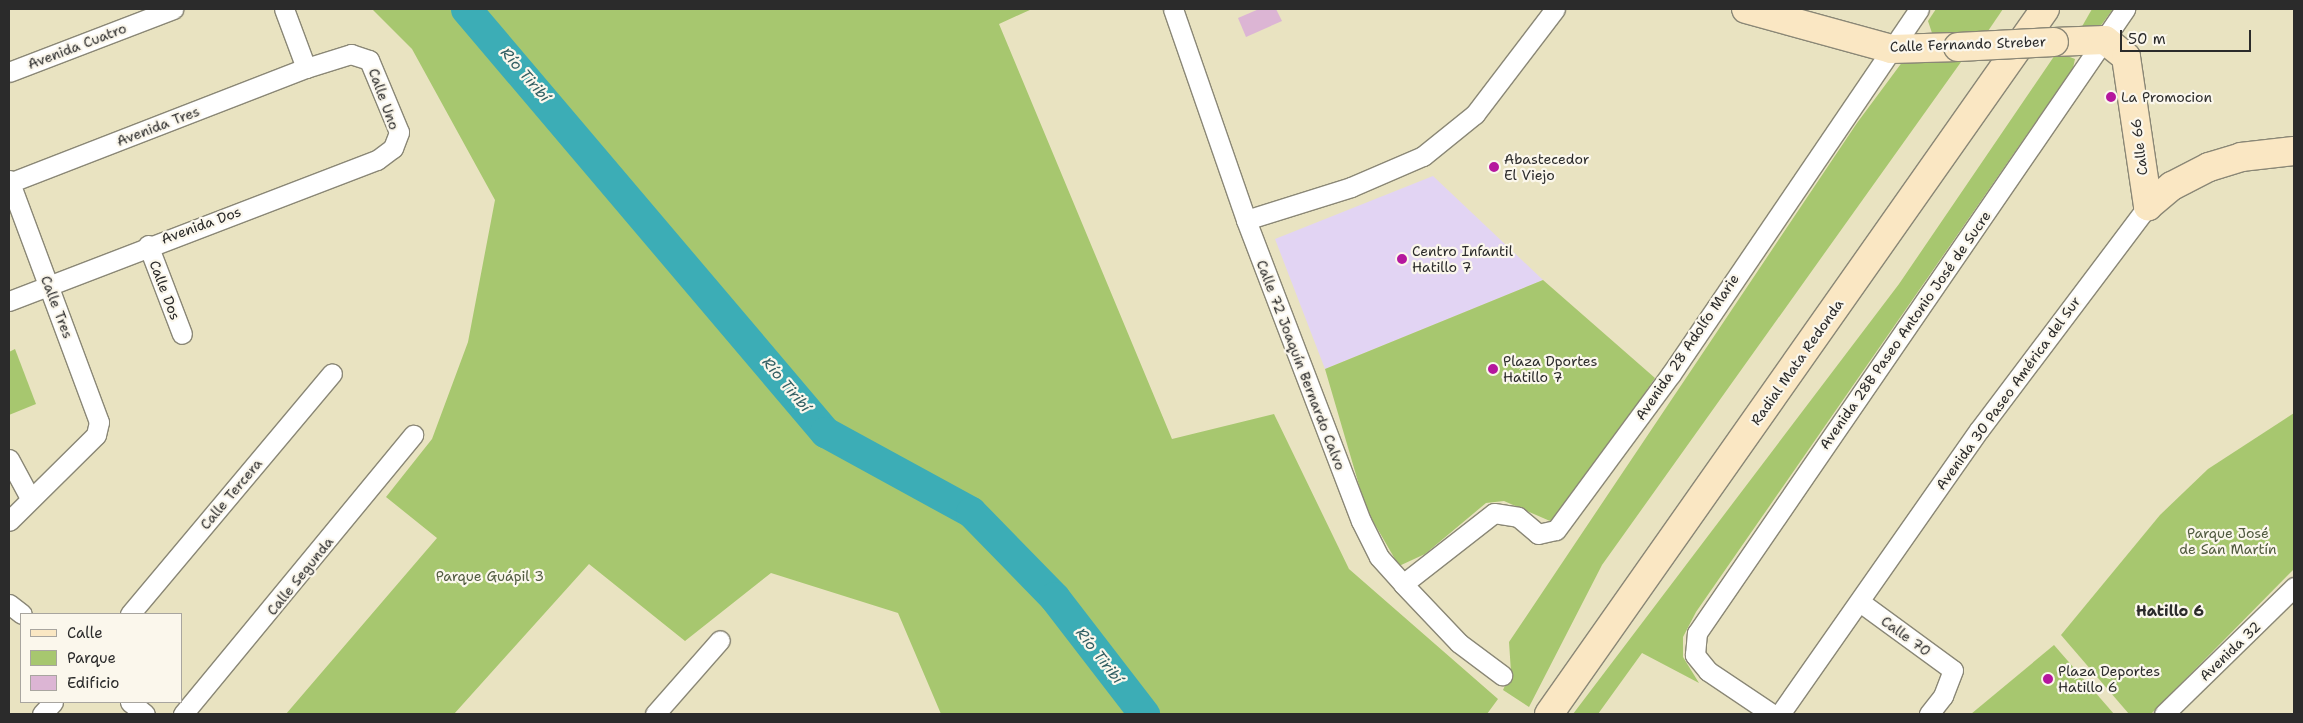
<!DOCTYPE html>
<meta charset="utf-8">
<style>
body{margin:0}
#map{position:relative;width:2303px;height:723px;overflow:hidden;background:#e9e3c1;font-family:"Shantell Sans",sans-serif}
div>[style]{position:absolute}
.built>*{inset:0;background:#e2d4f3}
.green>*{inset:0;background:#a7c76f}
.river>*{height:31px;margin:-15.5px;padding:0 15.5px;transform-origin:15.5px;border-radius:15.5px;background:#3cadb6}
.building>*{inset:0;background:#dcb5d4}
.roads{filter:drop-shadow(1px 0 #8a8776) drop-shadow(-1px 0 #8a8776) drop-shadow(0 1px #8a8776) drop-shadow(0 -1px #8a8776)}
.street>*{height:19px;margin:-9.5px;padding:0 9.5px;transform-origin:9.5px;border-radius:9.5px;background:#fff}
.secondary>*{height:28px;margin:-14px;padding:0 14px;transform-origin:14px;border-radius:14px;background:#fae7c3}
.bridges{filter:drop-shadow(1px 0 #8a8776) drop-shadow(-1px 0 #8a8776) drop-shadow(0 1px #8a8776) drop-shadow(0 -1px #8a8776)}
.secondary-bridge>*{height:28px;margin:-14px;padding:0 14px;transform-origin:14px;border-radius:14px;background:#fae7c3}
.dots>*{width:14px;height:14px;translate:-50% -50%;box-sizing:border-box;border:2px solid #fbf7ec;border-radius:50%}
span{translate:-50% -50%;white-space:nowrap;text-align:center;line-height:1.15;-webkit-text-stroke:4.5px #fbf7ec;paint-order:stroke}
.street-label{font-size:14px;color:#2b2b2b}
.poi-label{font-size:14px;color:#2b2b2b}
.left{translate:0 -50%;text-align:left}
.park-label{font-size:14px;color:#505a3f}
.water-label{font-size:15px;color:#325f63;font-style:italic}
.neighbourhood-label{font-size:15px;color:#2b2b2b;font-weight:700}
.frame{position:absolute;inset:0;border:10px solid #2b2b2b;pointer-events:none}
.legend{position:absolute;left:20px;top:613px;width:162px;height:90px;box-sizing:border-box;background:#fbf7ec;border:1px solid #a8a59f;margin:0;padding:6px 9px;list-style:none;font-size:15px;color:#2b2b2b}
.legend li{display:flex;align-items:center;gap:10px;height:25px}
.legend b{width:25px;border:1px solid #a8a59f}
.scale{position:absolute;left:2120px;top:30px;width:131px;height:22px;box-sizing:border-box;border:2px solid #2b2b2b;border-top:0;padding-left:6px;font-size:15px;line-height:18px;white-space:nowrap;color:#2b2b2b;-webkit-text-stroke:4px #fbf7ec;paint-order:stroke}
</style>
<div id="map">
<div class="built">
<i style="clip-path:polygon(1433px 176px,1543px 280px,1325px 369px,1275px 239px)"></i>
</div>
<div class="green">
<i style="clip-path:polygon(372px 9px,1032px 9px,999px 24px,1172px 439px,1274px 414px,1349px 569px,1498px 699px,1487px 714px,941px 714px,898px 613px,771px 573px,685px 641px,589px 564px,454px 714px,286px 714px,437px 538px,386px 497px,432px 439px,468px 342px,495px 200px,412px 49px)"></i>
<i style="clip-path:polygon(1936px 9px,2003px 9px,1986px 34px,1933px 36px,1928px 21px)"></i>
<i style="clip-path:polygon(2092px 9px,2113px 9px,2099px 28px,2080px 30px)"></i>
<i style="clip-path:polygon(2057px 52px,2075px 59px,2073px 68px,1696px 612px,1683px 637px,1683px 657px,1699px 683px,1642px 653px,1598px 714px,1573px 714px,1899px 284px)"></i>
<i style="clip-path:polygon(1903px 61px,1961px 62px,1602px 565px,1529px 707px,1503px 690px,1511px 672px,1509px 642px,1857px 123px)"></i>
<i style="clip-path:polygon(1543px 280px,1655px 378px,1561px 515px,1550px 521px,1504px 501px,1486px 503px,1425px 554px,1399px 566px,1366px 509px,1325px 369px)"></i>
<i style="clip-path:polygon(15px 349px,36px 404px,9px 415px,9px 352px)"></i>
<i style="clip-path:polygon(2294px 413px,2294px 569px,2151px 714px,2129px 714px,2061px 635px,2160px 515px,2208px 469px)"></i>
<i style="clip-path:polygon(2054px 645px,2114px 714px,1971px 714px)"></i>
</div>
<div class="river">
<i style="left:466px;top:9px;width:555px;rotate:49.68deg"></i>
<i style="left:825px;top:432px;width:166px;rotate:28.7deg"></i>
<i style="left:971px;top:512px;width:119px;rotate:45.7deg"></i>
<i style="left:1054px;top:597px;width:148px;rotate:52.4deg"></i>
</div>
<div class="building">
<i style="clip-path:polygon(1259px 9px,1276px 9px,1282px 21px,1246px 37px,1238px 18px)"></i>
</div>
<div class="roads">
<div class="street">
<i style="left:1173px;top:9px;width:223px;rotate:70.9deg"></i>
<i style="left:1246px;top:220px;width:322px;rotate:69.1deg"></i>
<i style="left:1361px;top:521px;width:40px;rotate:63.4deg"></i>
<i style="left:1379px;top:557px;width:36px;rotate:48deg"></i>
<i style="left:1403px;top:584px;width:81px;rotate:46.5deg"></i>
<i style="left:1459px;top:643px;width:54px;rotate:36.7deg"></i>
<i style="left:9px;top:72px;width:176px;rotate:-21deg"></i>
<i style="left:9px;top:180px;width:258px;rotate:69.6deg"></i>
<i style="left:99px;top:422px;width:13px;rotate:103deg"></i>
<i style="left:96px;top:435px;width:122px;rotate:135.3deg"></i>
<i style="left:9px;top:183px;width:318px;rotate:-21.2deg"></i>
<i style="left:1246px;top:220px;width:110px;rotate:-17.4deg"></i>
<i style="left:1351px;top:187px;width:78px;rotate:-23.3deg"></i>
<i style="left:1423px;top:156px;width:67px;rotate:-38.9deg"></i>
<i style="left:1475px;top:114px;width:132px;rotate:-52.7deg"></i>
<i style="left:148px;top:245px;width:95px;rotate:69.1deg"></i>
<i style="left:9px;top:301px;width:394px;rotate:-21deg"></i>
<i style="left:377px;top:160px;width:20px;rotate:-37deg"></i>
<i style="left:393px;top:148px;width:17px;rotate:-69deg"></i>
<i style="left:399px;top:132px;width:78px;rotate:-112.6deg"></i>
<i style="left:369px;top:60px;width:19px;rotate:-162deg"></i>
<i style="left:351px;top:54px;width:47px;rotate:162.7deg"></i>
<i style="left:306px;top:68px;width:63px;rotate:-110.4deg"></i>
<i style="left:9px;top:459px;width:44px;rotate:61.7deg"></i>
<i style="left:1403px;top:584px;width:115px;rotate:-38deg"></i>
<i style="left:1494px;top:513px;width:24px;rotate:9deg"></i>
<i style="left:1518px;top:517px;width:26px;rotate:40deg"></i>
<i style="left:1538px;top:534px;width:18px;rotate:-13deg"></i>
<i style="left:1556px;top:530px;width:194px;rotate:-53.6deg"></i>
<i style="left:1671px;top:374px;width:441px;rotate:-55.8deg"></i>
<i style="left:1860px;top:602px;width:115px;rotate:36.2deg"></i>
<i style="left:1953px;top:670px;width:28px;rotate:111deg"></i>
<i style="left:1943px;top:696px;width:23px;rotate:128deg"></i>
<i style="left:9px;top:604px;width:16px;rotate:38deg"></i>
<i style="left:130px;top:614px;width:314px;rotate:-50deg"></i>
<i style="left:130px;top:702px;width:19px;rotate:39deg"></i>
<i style="left:42px;top:714px;width:16px;rotate:-47deg"></i>
<i style="left:183px;top:714px;width:362px;rotate:-50.5deg"></i>
<i style="left:655px;top:714px;width:98px;rotate:-48.7deg"></i>
<i style="left:1772px;top:714px;width:77px;rotate:-146.1deg"></i>
<i style="left:1708px;top:671px;width:21px;rotate:-129deg"></i>
<i style="left:1695px;top:655px;width:22px;rotate:-85deg"></i>
<i style="left:1697px;top:633px;width:757px;rotate:-55.55deg"></i>
<i style="left:1780px;top:714px;width:347px;rotate:-55deg"></i>
<i style="left:1979px;top:430px;width:281px;rotate:-53deg"></i>
<i style="left:2164px;top:714px;width:182px;rotate:-44.3deg"></i>
</div>
<div class="secondary">
<i style="left:1746px;top:9px;width:150px;rotate:15.4deg"></i>
<i style="left:1891px;top:49px;width:67px;rotate:-1.7deg"></i>
<i style="left:2054px;top:42px;width:51px;rotate:-2.2deg"></i>
<i style="left:2105px;top:40px;width:27px;rotate:39deg"></i>
<i style="left:2126px;top:57px;width:151px;rotate:81.6deg"></i>
<i style="left:2148px;top:206px;width:31px;rotate:-40deg"></i>
<i style="left:2172px;top:186px;width:42px;rotate:-27.2deg"></i>
<i style="left:2209px;top:167px;width:34px;rotate:-17deg"></i>
<i style="left:2241px;top:157px;width:53px;rotate:-6.5deg"></i>
<i style="left:1549px;top:714px;width:862px;rotate:-54.87deg"></i>
</div>
</div>
<div class="bridges">
<div class="secondary-bridge">
<i style="left:1958px;top:47px;width:96px;rotate:-3deg"></i>
</div>
</div>
<div class="dots">
<i style="left:2111px;top:97px;background:#b5179e"></i>
<i style="left:1494px;top:167px;background:#b5179e"></i>
<i style="left:1402px;top:259px;background:#b5179e"></i>
<i style="left:1493px;top:369px;background:#b5179e"></i>
<i style="left:2048px;top:679px;background:#b5179e"></i>
</div>
<div class="street-label">
<span style="left:1968px;top:44px;rotate:-2deg">Calle Fernando Streber</span>
<span style="left:77px;top:46px;rotate:-21deg">Avenida Cuatro</span>
<span style="left:384px;top:99px;rotate:70deg">Calle Uno</span>
<span style="left:158px;top:126px;rotate:-21deg">Avenida Tres</span>
<span style="left:2139px;top:147px;rotate:-97deg">Calle 66</span>
<span style="left:201px;top:225px;rotate:-20deg">Avenida Dos</span>
<span style="left:165px;top:290px;rotate:69deg">Calle Dos</span>
<span style="left:57px;top:307px;rotate:69deg">Calle Tres</span>
<span style="left:1905px;top:330px;rotate:-55deg">Avenida 28B Paseo Antonio José de Sucre</span>
<span style="left:1687px;top:347px;rotate:-56deg">Avenida 28 Adolfo Marie</span>
<span style="left:1797px;top:362px;rotate:-55deg">Radial Mata Redonda</span>
<span style="left:1301px;top:365px;rotate:69deg">Calle 72 Joaquín Bernardo Calvo</span>
<span style="left:2008px;top:393px;rotate:-54deg">Avenida 30 Paseo América del Sur</span>
<span style="left:231px;top:494px;rotate:-50deg">Calle Tercera</span>
<span style="left:300px;top:576px;rotate:-51deg">Calle Segunda</span>
<span style="left:1906px;top:636px;rotate:36deg">Calle 70</span>
<span style="left:2230px;top:651px;rotate:-44deg">Avenida 32</span>
</div>
<div class="poi-label">
<span class="left" style="left:2121px;top:97px">La Promocion</span>
<span class="left" style="left:1504px;top:167px">Abastecedor<br>El Viejo</span>
<span class="left" style="left:1412px;top:259px">Centro Infantil<br>Hatillo 7</span>
<span class="left" style="left:1503px;top:369px">Plaza Dportes<br>Hatillo 7</span>
<span class="left" style="left:2058px;top:679px">Plaza Deportes<br>Hatillo 6</span>
</div>
<div class="park-label">
<span style="left:2228px;top:541px">Parque José<br>de San Martín</span>
<span style="left:490px;top:576px">Parque Guápil 3</span>
</div>
<div class="water-label">
<span style="left:525px;top:75px;rotate:49deg">Río Tiribí</span>
<span style="left:786px;top:385px;rotate:50deg">Río Tiribí</span>
<span style="left:1099px;top:656px;rotate:52deg">Río Tiribí</span>
</div>
<div class="neighbourhood-label">
<span style="left:2170px;top:612px">Hatillo 6</span>
</div>
<div class="frame"></div>
<ul class="legend">
<li><b style="height:6px;background:#fae7c3"></b>Calle</li>
<li><b style="height:14px;background:#a7c76f"></b>Parque</li>
<li><b style="height:14px;background:#dcb5d4"></b>Edificio</li>
</ul>
<div class="scale">50 m</div>
</div>
